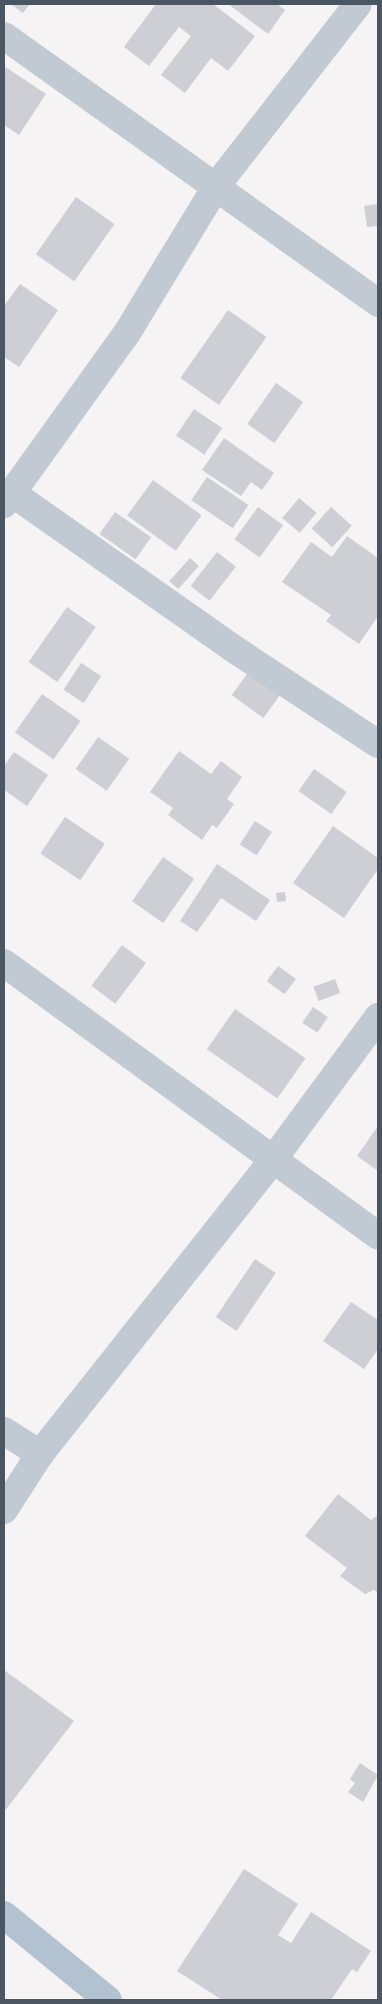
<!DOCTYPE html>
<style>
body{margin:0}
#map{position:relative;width:382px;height:2004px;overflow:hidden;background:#f5f3f3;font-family:"Nunito Sans",sans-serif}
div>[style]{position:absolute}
.building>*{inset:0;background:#cdcfd5;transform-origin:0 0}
.minor>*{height:28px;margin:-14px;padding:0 14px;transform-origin:14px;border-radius:14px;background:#c1cad2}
.major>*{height:28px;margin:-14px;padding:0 14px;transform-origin:14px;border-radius:14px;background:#b3c2d1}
span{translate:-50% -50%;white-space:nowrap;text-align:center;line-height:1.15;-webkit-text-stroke:4px #fff;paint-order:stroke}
.frame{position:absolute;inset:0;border:5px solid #4a5661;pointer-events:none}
</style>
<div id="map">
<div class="building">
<i style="clip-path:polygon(11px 4px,30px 4px,23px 13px)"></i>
<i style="clip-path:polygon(156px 4px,213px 4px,255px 36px,228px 71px,211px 58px,185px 93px,161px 75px,191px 36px,179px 27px,149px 66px,124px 47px)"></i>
<i style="clip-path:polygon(228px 4px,277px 4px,285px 10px,268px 34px)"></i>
<i style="clip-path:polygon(4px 66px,46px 94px,19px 135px,4px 125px)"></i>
<i style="left:76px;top:197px;width:47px;height:70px;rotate:35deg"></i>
<i style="clip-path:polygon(378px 204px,378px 226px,367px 227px,364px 206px)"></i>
<i style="clip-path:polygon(20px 284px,58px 310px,19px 367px,4px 357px,4px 306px)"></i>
<i style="left:228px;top:310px;width:47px;height:83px;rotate:35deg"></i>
<i style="left:276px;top:383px;width:33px;height:50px;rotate:35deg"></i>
<i style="left:194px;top:409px;width:34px;height:32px;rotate:34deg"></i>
<i style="clip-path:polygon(224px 438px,274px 473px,262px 490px,251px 482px,241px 496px,202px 470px)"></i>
<i style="left:207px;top:477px;width:50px;height:28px;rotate:34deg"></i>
<i style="left:153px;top:480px;width:60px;height:44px;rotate:36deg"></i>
<i style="left:299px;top:498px;width:23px;height:26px;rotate:40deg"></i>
<i style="left:258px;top:507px;width:31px;height:40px;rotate:36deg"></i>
<i style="left:331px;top:507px;width:28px;height:29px;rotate:42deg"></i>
<i style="left:115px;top:512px;width:44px;height:27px;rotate:35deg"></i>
<i style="clip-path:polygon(347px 536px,378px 558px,378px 616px,359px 644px,326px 621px,331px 615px,282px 582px,311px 542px,332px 557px)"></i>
<i style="left:217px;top:552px;width:24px;height:43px;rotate:38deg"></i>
<i style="left:190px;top:558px;width:12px;height:31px;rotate:42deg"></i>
<i style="left:67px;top:607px;width:35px;height:67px;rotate:35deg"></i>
<i style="left:81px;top:663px;width:24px;height:32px;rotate:33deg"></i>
<i style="left:250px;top:670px;width:39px;height:31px;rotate:36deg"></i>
<i style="left:42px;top:694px;width:47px;height:47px;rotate:35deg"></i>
<i style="left:98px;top:737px;width:38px;height:39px;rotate:35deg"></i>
<i style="clip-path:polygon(179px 751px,211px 774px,221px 761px,242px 777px,227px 799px,234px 804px,217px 828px,212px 825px,202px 840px,168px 815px,173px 808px,150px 792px)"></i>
<i style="clip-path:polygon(14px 752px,48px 775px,27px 806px,4px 790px,4px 766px)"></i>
<i style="left:314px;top:769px;width:40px;height:27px;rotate:35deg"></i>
<i style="left:65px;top:817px;width:48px;height:44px;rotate:34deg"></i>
<i style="left:255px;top:821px;width:20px;height:28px;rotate:33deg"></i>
<i style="clip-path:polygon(333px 826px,378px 858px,378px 869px,344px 918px,293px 883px)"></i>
<i style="left:163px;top:857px;width:38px;height:54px;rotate:35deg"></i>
<i style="clip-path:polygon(217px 864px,270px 900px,256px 921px,221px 898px,197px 932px,180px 921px)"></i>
<i style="left:285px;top:892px;width:9px;height:9px;rotate:84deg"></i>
<i style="left:122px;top:945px;width:30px;height:51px;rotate:37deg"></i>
<i style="left:278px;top:966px;width:22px;height:19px;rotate:36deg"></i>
<i style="left:335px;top:979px;width:15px;height:23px;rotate:70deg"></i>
<i style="left:313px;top:1007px;width:18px;height:19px;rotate:34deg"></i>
<i style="left:235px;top:1009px;width:86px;height:49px;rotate:35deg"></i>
<i style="clip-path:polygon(378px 1126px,378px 1171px,357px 1156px)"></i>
<i style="left:255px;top:1259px;width:25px;height:70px;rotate:34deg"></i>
<i style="clip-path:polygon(351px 1302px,378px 1320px,378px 1349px,364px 1369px,323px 1341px)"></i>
<i style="clip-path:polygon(338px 1494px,371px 1520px,378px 1515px,378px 1593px,374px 1590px,365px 1594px,340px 1576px,347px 1568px,305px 1536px)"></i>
<i style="clip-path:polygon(4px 1670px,74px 1721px,4px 1812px)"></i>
<i style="clip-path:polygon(360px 1763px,378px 1775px,363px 1802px,348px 1792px,355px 1783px,350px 1779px)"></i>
<i style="clip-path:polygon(244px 1869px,298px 1904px,278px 1935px,291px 1943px,311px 1912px,371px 1951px,357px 1972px,352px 1969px,331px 2000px,222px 2000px,177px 1971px)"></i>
</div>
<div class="minor">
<i style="left:4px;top:36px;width:460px;rotate:35.5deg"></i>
<i style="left:12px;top:493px;width:271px;rotate:35.1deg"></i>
<i style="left:234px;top:649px;width:173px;rotate:33.4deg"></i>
<i style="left:4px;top:504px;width:211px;rotate:-54.3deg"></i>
<i style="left:127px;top:333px;width:173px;rotate:-58.7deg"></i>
<i style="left:217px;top:185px;width:229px;rotate:-52.1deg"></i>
<i style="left:4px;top:963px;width:463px;rotate:36.1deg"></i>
<i style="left:4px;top:1431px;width:43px;rotate:32.6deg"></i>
<i style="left:4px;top:1510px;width:67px;rotate:-57.3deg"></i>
<i style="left:40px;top:1454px;width:374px;rotate:-51.6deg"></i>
<i style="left:272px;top:1161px;width:179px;rotate:-53.6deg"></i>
</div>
<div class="major">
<i style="left:4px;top:1915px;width:134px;rotate:39.3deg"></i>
</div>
<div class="frame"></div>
</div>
